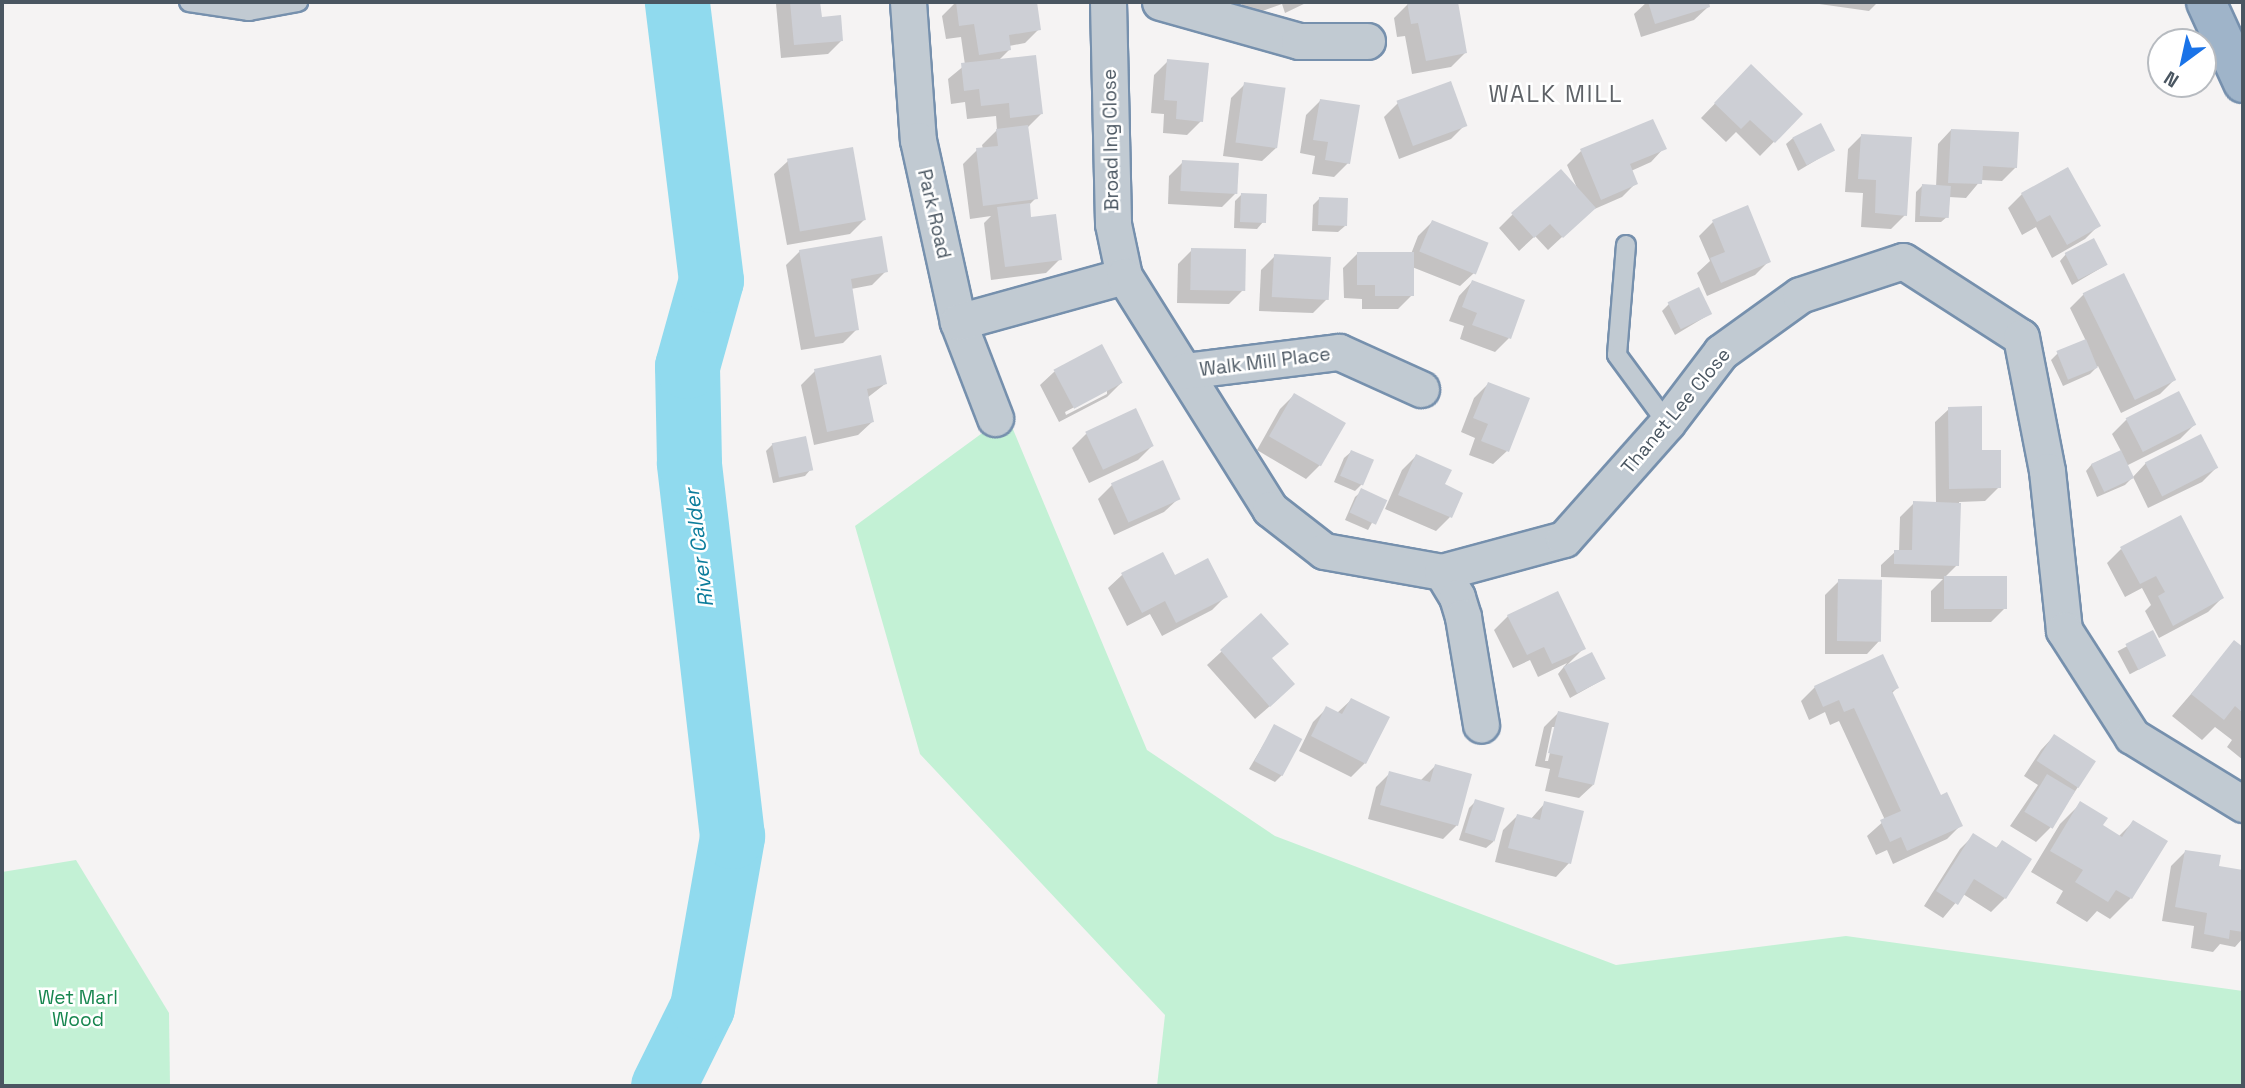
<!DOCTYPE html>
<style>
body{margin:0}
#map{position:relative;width:2245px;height:1088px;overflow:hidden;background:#f5f3f3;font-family:"Space Grotesk",sans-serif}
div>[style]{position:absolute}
.green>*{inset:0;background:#c3f1d5}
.shadow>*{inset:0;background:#0003;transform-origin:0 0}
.river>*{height:65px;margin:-32.5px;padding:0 32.5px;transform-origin:32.5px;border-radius:32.5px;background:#90daee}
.building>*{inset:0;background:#cdcfd5;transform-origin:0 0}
.roads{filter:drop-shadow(2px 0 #7690ad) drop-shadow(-2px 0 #7690ad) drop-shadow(0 2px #7690ad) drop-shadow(0 -2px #7690ad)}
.service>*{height:18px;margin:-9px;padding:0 9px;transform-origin:9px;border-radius:9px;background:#c1cad2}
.minor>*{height:35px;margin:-17.5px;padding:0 17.5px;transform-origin:17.5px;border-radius:17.5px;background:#c1cad2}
.trunk>*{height:38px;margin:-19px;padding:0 19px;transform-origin:19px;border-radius:19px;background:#9fb4c9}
span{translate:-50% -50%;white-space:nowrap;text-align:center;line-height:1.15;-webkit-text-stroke:5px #fff;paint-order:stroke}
.street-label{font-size:19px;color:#4a5661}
.park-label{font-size:19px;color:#17864f}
.water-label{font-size:21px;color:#0c7c9b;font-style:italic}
.quarter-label{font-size:23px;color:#5f6368;letter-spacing:2px}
.frame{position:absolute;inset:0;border:4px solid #4a5661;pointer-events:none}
.north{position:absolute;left:2147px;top:28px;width:70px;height:70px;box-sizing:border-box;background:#fff;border:2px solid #b7bbc0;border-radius:50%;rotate:213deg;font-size:19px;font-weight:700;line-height:28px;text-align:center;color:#4a5661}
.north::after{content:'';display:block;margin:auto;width:24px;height:32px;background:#1a73e8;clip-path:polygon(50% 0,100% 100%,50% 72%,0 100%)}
</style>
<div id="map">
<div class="green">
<i style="clip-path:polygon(1007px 415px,1147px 750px,1275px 836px,1616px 965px,1846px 936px,2243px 991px,2243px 1086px,1157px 1086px,1165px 1015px,920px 754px,855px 526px)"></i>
<i style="clip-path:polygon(76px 860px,169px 1013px,170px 1086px,2px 1086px,2px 872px)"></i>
</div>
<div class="shadow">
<i style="clip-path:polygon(778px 2px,818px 2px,820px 19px,842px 40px,828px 54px,781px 58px,776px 4px)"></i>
<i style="clip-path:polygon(956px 2px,1035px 2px,1039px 29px,1025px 43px,1009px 46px,1010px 49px,998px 61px,1041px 114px,1027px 128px,1036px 198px,1028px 206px,1030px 219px,1060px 259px,1046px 273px,991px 280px,984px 223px,991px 216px,970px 219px,963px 164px,977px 150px,983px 149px,982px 145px,997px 130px,996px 116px,967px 119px,965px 102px,951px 104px,948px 79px,965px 65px,961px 37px,946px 39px,942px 16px)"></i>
<i style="clip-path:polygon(1241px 2px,1308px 2px,1285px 13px,1282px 4px,1246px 17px)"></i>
<i style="clip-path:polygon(1420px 2px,1456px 2px,1465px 53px,1451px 67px,1412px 74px,1405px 36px,1397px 37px,1394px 18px,1408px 4px)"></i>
<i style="clip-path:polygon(1647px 2px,1707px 2px,1708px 7px,1694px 20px,1641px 37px,1634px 14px)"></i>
<i style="clip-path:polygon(1805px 2px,1878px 2px,1869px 11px)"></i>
<i style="clip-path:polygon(1168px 61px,1201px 121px,1187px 135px,1163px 133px,1164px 114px,1151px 113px,1154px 75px)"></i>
<i style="clip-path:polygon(1751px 66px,1801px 114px,1760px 156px,1736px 132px,1726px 142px,1701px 118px)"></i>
<i style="clip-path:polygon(1245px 84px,1276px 148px,1262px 161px,1223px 156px,1231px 98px)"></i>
<i style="clip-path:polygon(1320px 101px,1348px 163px,1334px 177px,1312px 174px,1315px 156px,1300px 153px,1306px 115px)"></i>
<i style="clip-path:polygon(1398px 103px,1465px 125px,1451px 139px,1399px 159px,1384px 117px)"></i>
<i style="clip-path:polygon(1821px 125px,1833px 150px,1798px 171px,1786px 144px,1793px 138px)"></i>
<i style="clip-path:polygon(1951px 130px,2016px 167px,2002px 181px,1981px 180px,1966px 198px,1949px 197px,1948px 216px,1941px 222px,1915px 222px,1916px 192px,1922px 186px,1936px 187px,1938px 144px)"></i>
<i style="clip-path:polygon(1862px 135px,1905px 215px,1891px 229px,1861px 227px,1863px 193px,1845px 192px,1848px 149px)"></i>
<i style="clip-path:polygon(1664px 148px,1651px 162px,1631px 171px,1636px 183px,1622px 197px,1590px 211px,1548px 250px,1535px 236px,1519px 251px,1499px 228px,1513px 214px,1577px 188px,1567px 165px,1581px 151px)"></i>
<i style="clip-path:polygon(788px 161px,864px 220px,850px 234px,787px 245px,774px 174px)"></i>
<i style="clip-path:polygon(1183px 162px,1236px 193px,1222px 207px,1168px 204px,1169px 176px)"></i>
<i style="clip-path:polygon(1242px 194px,1263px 222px,1257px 229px,1234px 228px,1235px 201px)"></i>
<i style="clip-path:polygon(2022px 194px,2099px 225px,2085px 239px,2052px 258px,2036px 227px,2022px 235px,2008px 208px)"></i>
<i style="clip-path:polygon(1319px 199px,1345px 226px,1338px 232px,1312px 231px,1313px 205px)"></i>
<i style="clip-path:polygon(1432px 222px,1474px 273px,1460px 286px,1412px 267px,1412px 295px,1398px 309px,1362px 309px,1362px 299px,1344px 298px,1343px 268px,1357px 254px,1411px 254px,1418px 236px)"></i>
<i style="clip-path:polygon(1713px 222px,1769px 261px,1755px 275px,1707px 296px,1697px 273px,1710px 261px,1699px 236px)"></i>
<i style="clip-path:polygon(1192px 250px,1243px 290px,1229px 304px,1177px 303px,1178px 264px)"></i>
<i style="clip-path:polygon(800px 251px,886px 271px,872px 285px,851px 289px,857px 329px,843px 343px,801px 350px,786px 265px)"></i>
<i style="clip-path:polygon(2066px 254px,2106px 265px,2072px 285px,2060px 261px)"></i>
<i style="clip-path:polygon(1275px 256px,1327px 299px,1313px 313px,1259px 311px,1261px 270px)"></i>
<i style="clip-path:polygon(2123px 275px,2174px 380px,2160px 394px,2121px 413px,2098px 366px,2090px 374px,2063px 386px,2051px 360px,2058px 353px,2086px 341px,2070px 308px,2084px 294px)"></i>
<i style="clip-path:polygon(1472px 282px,1509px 338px,1495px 352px,1460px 339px,1464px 326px,1449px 321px,1459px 296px)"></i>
<i style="clip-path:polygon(1669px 304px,1710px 314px,1675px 335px,1662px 311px)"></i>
<i style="clip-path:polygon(evenodd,1102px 346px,1121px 383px,1107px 397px,1059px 422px,1040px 385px,1054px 372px,1102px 346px,1107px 390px,1107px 394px,1066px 415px,1065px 412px,1107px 390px)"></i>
<i style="clip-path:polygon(815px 371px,885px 384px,867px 398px,872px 422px,858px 435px,814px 445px,801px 385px)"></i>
<i style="clip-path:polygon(1488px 384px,1507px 451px,1493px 464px,1469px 455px,1475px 438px,1461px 432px,1474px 398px)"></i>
<i style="clip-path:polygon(1294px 395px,1320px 465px,1306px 479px,1257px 450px,1280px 409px)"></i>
<i style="clip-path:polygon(1949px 409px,1981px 452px,1999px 487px,1985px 501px,1959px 502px,1957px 565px,1945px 577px,2005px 608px,1991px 622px,1931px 622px,1931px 591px,1943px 579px,1881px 577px,1881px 565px,1895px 552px,1899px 552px,1900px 517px,1914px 503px,1936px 504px,1935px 422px)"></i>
<i style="clip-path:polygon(2126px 420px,2194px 425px,2180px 439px,2126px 466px,2132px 478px,2146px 463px,2216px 468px,2202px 482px,2148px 508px,2133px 477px,2125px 485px,2097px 497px,2086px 471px,2092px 464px,2121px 451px,2112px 434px)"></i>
<i style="clip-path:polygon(1086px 434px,1152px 446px,1138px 460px,1089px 483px,1072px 448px)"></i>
<i style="clip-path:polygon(773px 444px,811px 469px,805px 476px,773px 483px,766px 451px)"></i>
<i style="clip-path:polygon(1351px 452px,1362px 484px,1355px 491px,1334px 482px,1344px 458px)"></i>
<i style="clip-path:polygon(1416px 456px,1443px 485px,1461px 494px,1450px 517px,1436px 531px,1385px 509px,1402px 470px)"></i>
<i style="clip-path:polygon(1112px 485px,1178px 499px,1164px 512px,1114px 535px,1098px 499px)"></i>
<i style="clip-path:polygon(1362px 491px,1384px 501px,1368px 530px,1345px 520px,1355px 497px)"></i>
<i style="clip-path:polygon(2121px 549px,2222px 598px,2208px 612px,2159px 638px,2145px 611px,2151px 605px,2142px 588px,2125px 597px,2107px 563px)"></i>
<i style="clip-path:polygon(1122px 575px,1174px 577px,1226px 596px,1212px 610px,1162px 636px,1150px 614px,1127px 626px,1108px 588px)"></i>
<i style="clip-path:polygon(1839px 581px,1880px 640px,1867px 654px,1825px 654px,1825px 595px)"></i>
<i style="clip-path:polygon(1261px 615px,1279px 698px,1255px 719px,1207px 665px)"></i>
<i style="clip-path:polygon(1508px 616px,1584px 648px,1567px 665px,1604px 679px,1570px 698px,1558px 674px,1567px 663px,1538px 677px,1530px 660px,1513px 668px,1494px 630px)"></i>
<i style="left:2152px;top:633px;width:26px;height:39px;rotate:62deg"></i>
<i style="clip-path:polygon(2235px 643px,2243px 649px,2243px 760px,2227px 747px,2232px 740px,2215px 727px,2202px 740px,2172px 716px)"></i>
<i style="clip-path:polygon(1815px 687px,1897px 688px,1892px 693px,1940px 797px,1961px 825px,1947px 839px,1893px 864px,1887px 850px,1876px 855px,1867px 836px,1885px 820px,1839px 721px,1830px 725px,1825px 712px,1809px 720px,1801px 701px)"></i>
<i style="clip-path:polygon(1351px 700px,1365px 763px,1351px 777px,1299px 751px,1313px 722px,1327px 708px,1337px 713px)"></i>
<i style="clip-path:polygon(evenodd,1558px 713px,1593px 785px,1579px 798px,1545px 791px,1550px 769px,1535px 766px,1544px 727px,1558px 713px,1552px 727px,1556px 727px,1548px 761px,1545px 761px,1552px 727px)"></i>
<i style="clip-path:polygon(1274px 727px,1282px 775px,1275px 782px,1249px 769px)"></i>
<i style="clip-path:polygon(2054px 736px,2078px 787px,2050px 828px,2036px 842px,2010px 826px,2038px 785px,2024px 776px,2041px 750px)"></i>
<i style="clip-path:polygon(1435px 766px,1457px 825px,1443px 839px,1368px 819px,1376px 787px,1390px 773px,1421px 780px)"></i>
<i style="clip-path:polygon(1476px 801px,1503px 809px,1493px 842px,1486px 848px,1459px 840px,1469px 808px)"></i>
<i style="clip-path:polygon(1545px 803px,1569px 863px,1556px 877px,1495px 862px,1503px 830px,1517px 816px,1530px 820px)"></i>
<i style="clip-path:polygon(2081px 803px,2101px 826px,2118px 837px,2133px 822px,2166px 842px,2131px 898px,2110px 919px,2097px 911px,2087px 922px,2056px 903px,2063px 891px,2031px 872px,2060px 824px)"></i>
<i style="clip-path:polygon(1974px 835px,1995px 849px,2002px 842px,2005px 898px,1991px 912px,1963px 894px,1943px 918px,1924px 906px,1960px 849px)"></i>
<i style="clip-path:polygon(2185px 852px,2217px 867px,2243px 872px,2243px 938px,2235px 947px,2220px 944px,2213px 952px,2191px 948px,2194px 926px,2162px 921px,2171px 866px)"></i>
</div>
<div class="river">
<i style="left:663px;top:1086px;width:88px;rotate:-63.7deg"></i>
<i style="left:702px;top:1007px;width:174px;rotate:-80deg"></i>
<i style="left:732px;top:836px;width:376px;rotate:-96.6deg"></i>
<i style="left:689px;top:462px;width:96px;rotate:-91.2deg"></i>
<i style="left:687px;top:366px;width:89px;rotate:-74.4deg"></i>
<i style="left:711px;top:280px;width:280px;rotate:-97deg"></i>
</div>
<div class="building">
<i style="clip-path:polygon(790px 2px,820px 2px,822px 17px,841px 15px,843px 41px,794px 45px)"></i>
<i style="clip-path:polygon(956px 2px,1037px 2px,1041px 30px,1009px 35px,1011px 50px,979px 55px,974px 24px,959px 26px)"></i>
<i style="clip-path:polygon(1407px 2px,1458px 2px,1467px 53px,1426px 61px,1418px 23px,1411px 24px)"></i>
<i style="clip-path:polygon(1648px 2px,1709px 2px,1710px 7px,1655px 24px)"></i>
<i style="clip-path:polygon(1036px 55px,1043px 114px,1010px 118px,1009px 103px,981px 106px,979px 89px,964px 91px,961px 63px)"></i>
<i style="clip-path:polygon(1167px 59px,1209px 63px,1203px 122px,1176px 119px,1177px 101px,1164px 100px)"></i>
<i style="clip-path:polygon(1751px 64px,1803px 114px,1775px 143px,1750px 120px,1741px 129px,1714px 103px)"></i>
<i style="left:1451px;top:81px;width:48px;height:58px;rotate:70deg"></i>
<i style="left:1244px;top:82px;width:42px;height:61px;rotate:8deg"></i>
<i style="clip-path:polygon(1320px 99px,1360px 105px,1350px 164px,1325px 160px,1328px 142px,1313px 140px)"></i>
<i style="clip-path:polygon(1653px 119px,1667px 149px,1630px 164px,1638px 184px,1601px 200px,1580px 149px)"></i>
<i style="left:1821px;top:123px;width:31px;height:32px;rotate:63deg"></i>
<i style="clip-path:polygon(1028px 125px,1038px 199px,983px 206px,976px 148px,998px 146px,996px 129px)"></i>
<i style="clip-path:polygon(1951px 129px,2019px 132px,2017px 168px,1983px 166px,1982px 184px,1948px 183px)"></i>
<i style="clip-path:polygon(1861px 134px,1912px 137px,1907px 216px,1875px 213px,1876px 180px,1858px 179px)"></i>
<i style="left:853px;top:147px;width:74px;height:67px;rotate:80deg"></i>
<i style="left:1182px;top:160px;width:57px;height:31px;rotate:3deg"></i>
<i style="clip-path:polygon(2068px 167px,2101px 226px,2067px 245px,2050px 215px,2037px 222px,2021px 193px)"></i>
<i style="clip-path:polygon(1561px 169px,1596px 208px,1563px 238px,1550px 224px,1534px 238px,1511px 213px)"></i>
<i style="left:1922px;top:184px;width:29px;height:32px;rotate:4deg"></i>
<i style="left:1241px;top:193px;width:26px;height:29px;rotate:2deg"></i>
<i style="left:1319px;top:197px;width:29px;height:28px;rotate:2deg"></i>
<i style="clip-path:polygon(1030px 203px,1031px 217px,1056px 214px,1062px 260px,1005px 267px,997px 207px)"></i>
<i style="clip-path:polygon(1748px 205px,1771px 262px,1721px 283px,1710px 258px,1725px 252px,1712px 220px)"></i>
<i style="left:1432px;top:220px;width:61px;height:34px;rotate:22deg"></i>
<i style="clip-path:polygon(882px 236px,888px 272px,851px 279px,859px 330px,815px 337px,799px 250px)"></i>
<i style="left:2094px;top:238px;width:30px;height:33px;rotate:63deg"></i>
<i style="left:1191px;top:248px;width:55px;height:42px;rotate:1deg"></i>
<i style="clip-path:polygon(1357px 252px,1414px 252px,1414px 296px,1375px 296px,1375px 285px,1357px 285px)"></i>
<i style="left:1274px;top:254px;width:57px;height:43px;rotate:3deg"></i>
<i style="left:2124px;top:273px;width:119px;height:46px;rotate:64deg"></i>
<i style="clip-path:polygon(1472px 280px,1525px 300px,1511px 339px,1472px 325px,1477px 313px,1462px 307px)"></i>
<i style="left:1699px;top:287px;width:30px;height:35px;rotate:64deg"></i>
<i style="left:2086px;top:339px;width:31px;height:32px;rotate:68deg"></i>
<i style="left:1102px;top:344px;width:44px;height:55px;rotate:62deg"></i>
<i style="clip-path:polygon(881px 355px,887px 384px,867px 389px,874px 422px,827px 432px,814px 369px)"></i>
<i style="clip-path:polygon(1488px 382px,1530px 398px,1509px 452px,1481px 441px,1488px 424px,1473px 418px)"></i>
<i style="left:2179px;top:391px;width:38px;height:60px;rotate:63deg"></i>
<i style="left:1294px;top:393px;width:60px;height:50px;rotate:30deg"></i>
<i style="clip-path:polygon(1982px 406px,1982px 450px,2001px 450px,2001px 488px,1949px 489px,1948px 407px)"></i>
<i style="left:1136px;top:408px;width:42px;height:56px;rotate:65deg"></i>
<i style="left:2201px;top:434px;width:38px;height:63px;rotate:63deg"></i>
<i style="left:806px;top:436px;width:35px;height:35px;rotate:78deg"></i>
<i style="left:1351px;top:450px;width:25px;height:28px;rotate:23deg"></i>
<i style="left:2121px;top:450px;width:31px;height:33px;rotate:65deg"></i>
<i style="clip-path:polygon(1416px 454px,1452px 470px,1445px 484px,1463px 493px,1452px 518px,1398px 495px)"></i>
<i style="left:1163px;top:460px;width:43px;height:57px;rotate:66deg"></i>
<i style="left:1361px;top:488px;width:29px;height:27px;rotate:25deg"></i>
<i style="clip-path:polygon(1913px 501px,1961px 503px,1959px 566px,1894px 564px,1894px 550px,1912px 550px)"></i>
<i style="clip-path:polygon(2181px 515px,2224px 598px,2173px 626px,2158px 596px,2165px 592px,2156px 576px,2140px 584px,2120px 547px)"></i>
<i style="clip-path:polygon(1163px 552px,1175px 575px,1208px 558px,1228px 597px,1176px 623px,1165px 601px,1142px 613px,1121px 573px)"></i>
<i style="left:1944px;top:576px;width:63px;height:33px"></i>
<i style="left:1838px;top:579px;width:44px;height:62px;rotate:1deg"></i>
<i style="clip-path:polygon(1558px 591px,1586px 649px,1552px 664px,1544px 647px,1527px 655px,1507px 615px)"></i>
<i style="clip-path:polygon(1261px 613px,1289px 644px,1272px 658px,1295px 684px,1270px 707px,1220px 650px)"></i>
<i style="left:2153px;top:630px;width:29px;height:31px;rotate:63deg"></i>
<i style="clip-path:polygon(2234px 640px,2243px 647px,2243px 713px,2235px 706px,2224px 720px,2191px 694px)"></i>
<i style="left:1592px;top:652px;width:30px;height:32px;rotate:63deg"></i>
<i style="clip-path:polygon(1883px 654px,1899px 688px,1892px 691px,1917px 744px,1941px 795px,1947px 792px,1963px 826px,1907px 851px,1901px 837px,1890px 842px,1880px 820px,1901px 811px,1854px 708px,1844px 712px,1839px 700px,1823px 707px,1814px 686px)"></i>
<i style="clip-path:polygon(1351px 698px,1390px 717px,1366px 764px,1311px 736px,1326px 706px,1342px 714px)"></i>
<i style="clip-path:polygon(1558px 711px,1609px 723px,1594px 785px,1558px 777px,1563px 756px,1548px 753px)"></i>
<i style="left:1274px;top:724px;width:32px;height:42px;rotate:28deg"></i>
<i style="left:2054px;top:734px;width:50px;height:32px;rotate:33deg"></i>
<i style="clip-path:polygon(1435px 764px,1472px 774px,1458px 826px,1380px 805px,1389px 771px,1430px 782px)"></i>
<i style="left:2047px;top:774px;width:33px;height:44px;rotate:31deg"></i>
<i style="left:1475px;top:799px;width:31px;height:35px;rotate:17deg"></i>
<i style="clip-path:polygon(1544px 801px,1584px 811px,1571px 864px,1508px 848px,1517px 814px,1540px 820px)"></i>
<i style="clip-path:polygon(2080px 801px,2108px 818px,2103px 825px,2122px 837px,2133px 820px,2168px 841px,2132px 899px,2116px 890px,2108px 902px,2075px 882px,2083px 870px,2050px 851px)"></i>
<i style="clip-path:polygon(1973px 833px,1997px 848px,2002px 840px,2032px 859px,2006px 899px,1974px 879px,1958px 905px,1936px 891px)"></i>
<i style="clip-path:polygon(2185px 850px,2221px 855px,2219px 866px,2243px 870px,2243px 932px,2230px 930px,2229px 939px,2204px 934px,2207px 913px,2175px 907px)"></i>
</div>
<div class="roads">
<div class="service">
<i style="left:189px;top:2px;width:61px;rotate:8.5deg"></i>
<i style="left:249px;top:11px;width:50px;rotate:-10.4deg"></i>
<i style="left:1626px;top:245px;width:110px;rotate:94.7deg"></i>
<i style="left:1617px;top:355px;width:84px;rotate:53.7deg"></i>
</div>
<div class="minor">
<i style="left:908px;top:2px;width:138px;rotate:85.9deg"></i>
<i style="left:918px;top:140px;width:186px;rotate:77.6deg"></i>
<i style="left:958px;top:322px;width:103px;rotate:68.9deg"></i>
<i style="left:1108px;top:2px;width:222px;rotate:88.7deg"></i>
<i style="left:1113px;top:224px;width:53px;rotate:78.1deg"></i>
<i style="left:1160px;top:2px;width:144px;rotate:15.7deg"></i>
<i style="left:1299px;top:41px;width:68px"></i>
<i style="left:958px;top:322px;width:172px;rotate:-15.5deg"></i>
<i style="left:1124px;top:276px;width:275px;rotate:57.9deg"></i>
<i style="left:1270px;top:509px;width:68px;rotate:37.9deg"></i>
<i style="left:1324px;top:551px;width:120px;rotate:10.1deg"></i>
<i style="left:1442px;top:572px;width:126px;rotate:-15.1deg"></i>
<i style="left:1564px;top:539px;width:155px;rotate:-48.4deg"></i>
<i style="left:1667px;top:423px;width:89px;rotate:-52.7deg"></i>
<i style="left:1721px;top:352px;width:97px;rotate:-35.8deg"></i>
<i style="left:1800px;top:295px;width:108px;rotate:-18.3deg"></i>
<i style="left:1903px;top:261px;width:140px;rotate:32.8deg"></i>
<i style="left:2021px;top:337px;width:136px;rotate:79deg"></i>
<i style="left:2047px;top:471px;width:160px;rotate:83.9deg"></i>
<i style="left:2064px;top:630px;width:126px;rotate:57.3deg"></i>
<i style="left:2132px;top:736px;width:130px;rotate:31.5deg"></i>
<i style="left:1184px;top:371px;width:156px;rotate:-7deg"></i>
<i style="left:1339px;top:352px;width:90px;rotate:24.3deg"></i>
<i style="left:1442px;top:572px;width:29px;rotate:59deg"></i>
<i style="left:1457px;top:597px;width:21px;rotate:73deg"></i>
<i style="left:1463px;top:617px;width:109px;rotate:80.5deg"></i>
</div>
<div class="trunk">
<i style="left:2206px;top:2px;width:89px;rotate:65.4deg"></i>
</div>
</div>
<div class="street-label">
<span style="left:1111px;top:140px;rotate:-91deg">Broad Ing Close</span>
<span style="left:934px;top:214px;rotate:77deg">Park Road</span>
<span style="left:1265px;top:362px;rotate:-7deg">Walk Mill Place</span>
<span style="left:1676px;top:411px;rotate:-50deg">Thanet Lee Close</span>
</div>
<div class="park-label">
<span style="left:78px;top:1009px">Wet Marl<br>Wood</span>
</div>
<div class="water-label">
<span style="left:699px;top:548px;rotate:-97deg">River Calder</span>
</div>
<div class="quarter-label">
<span style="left:1556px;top:94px">WALK MILL</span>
</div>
<div class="frame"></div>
<div class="north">N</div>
</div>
